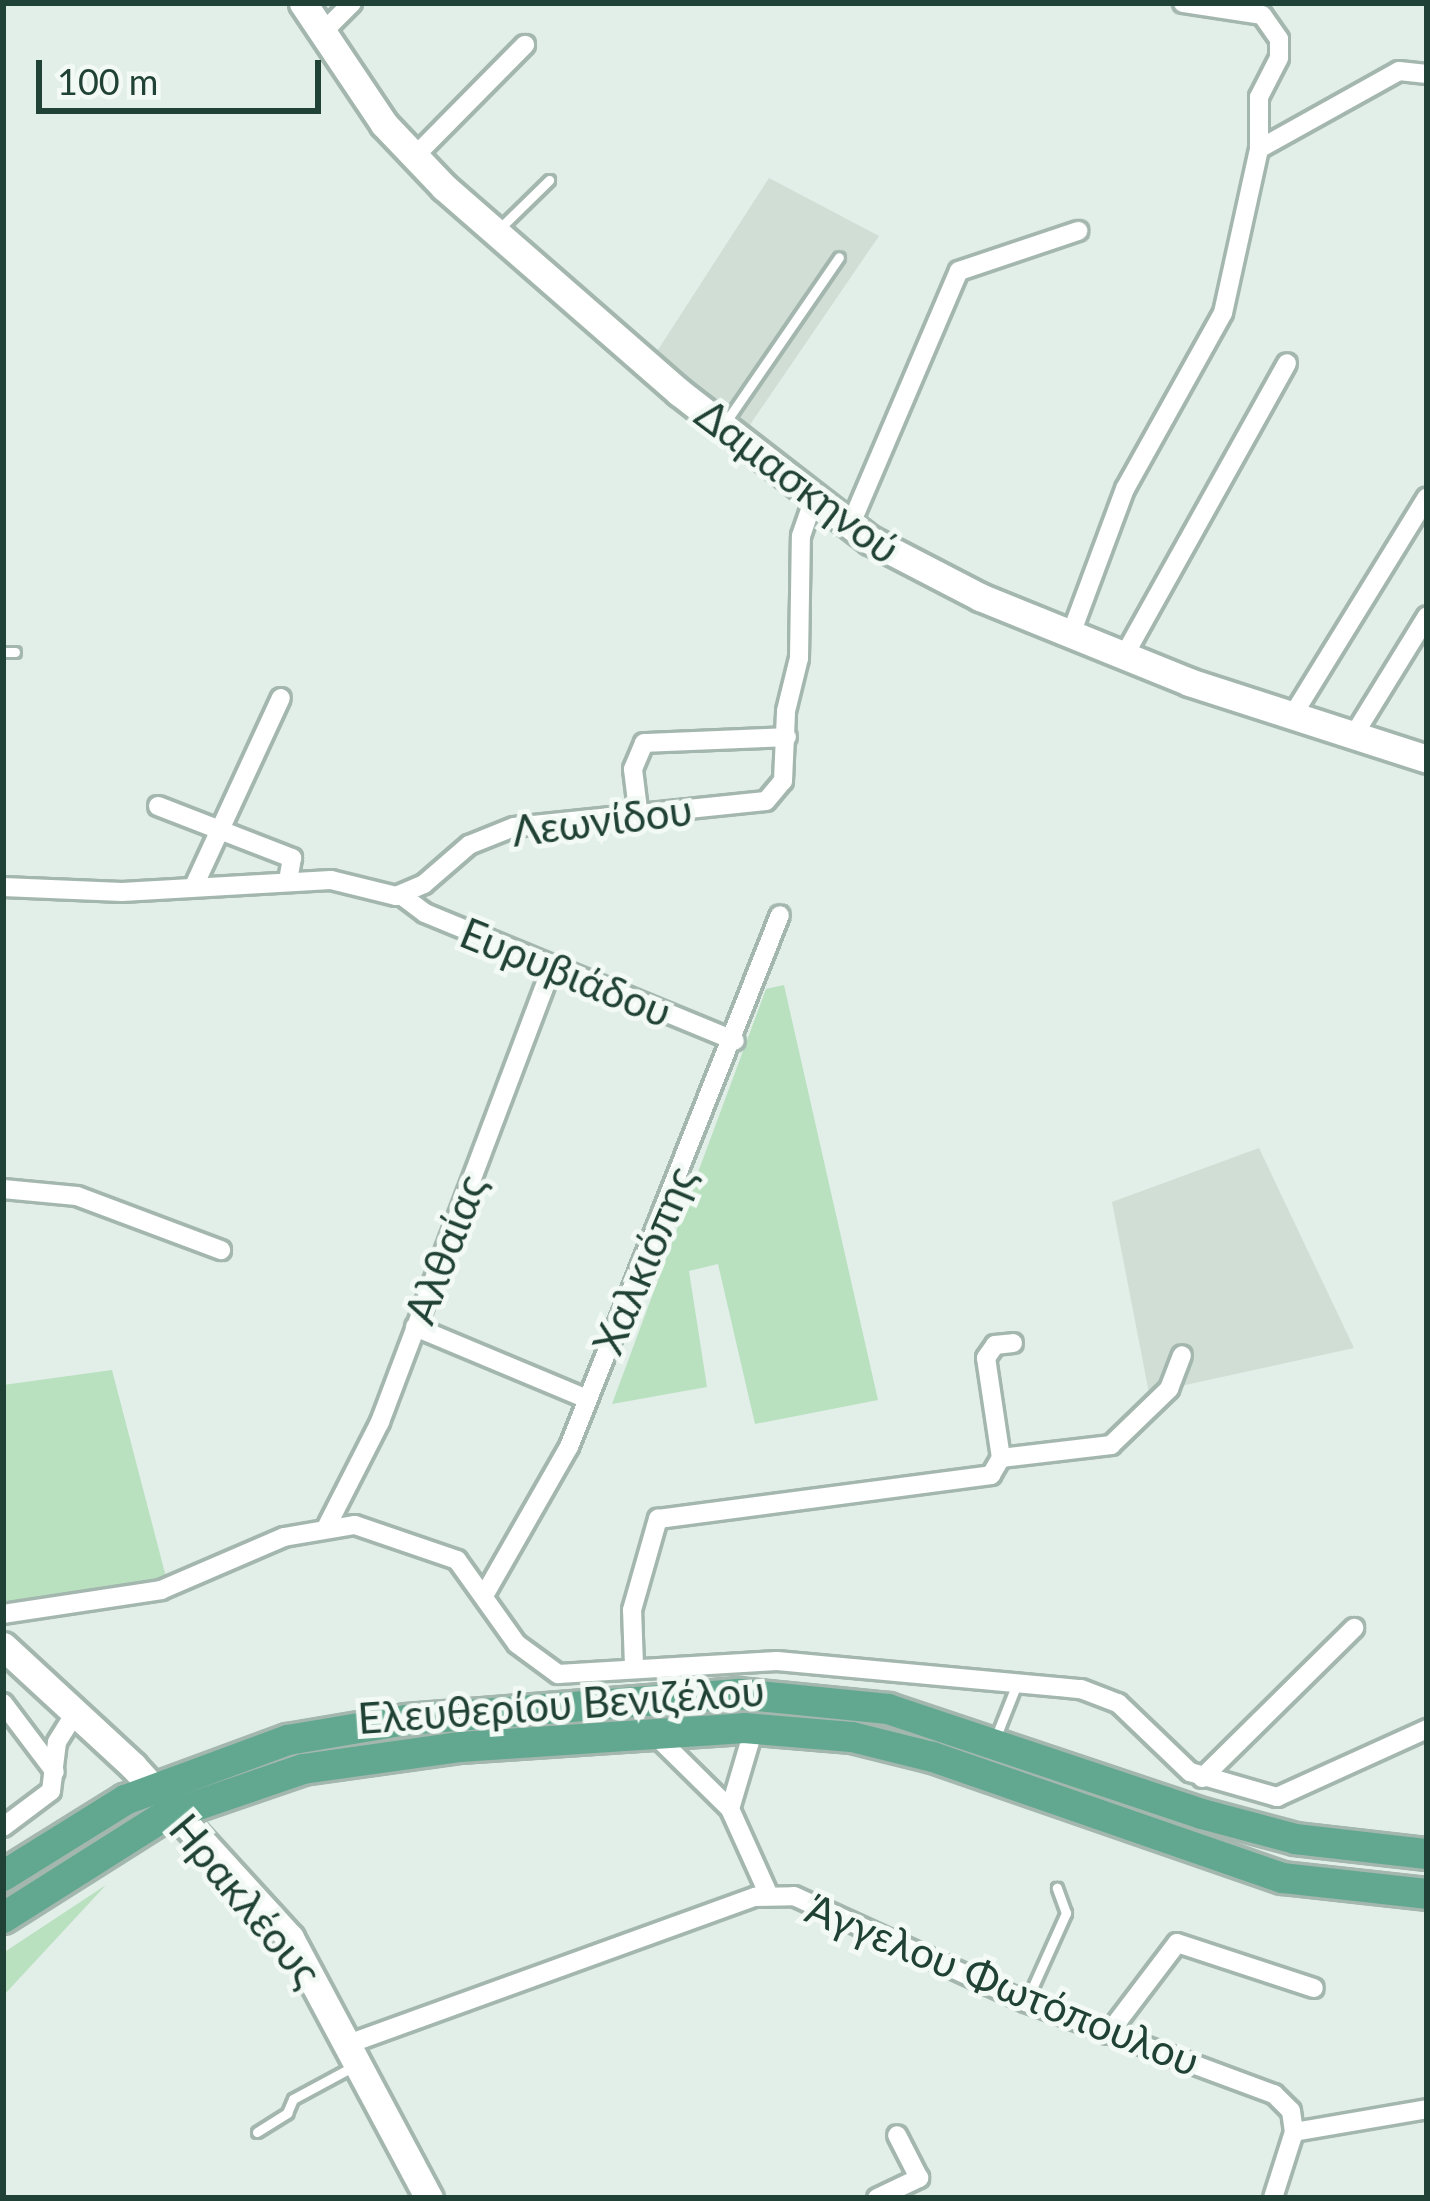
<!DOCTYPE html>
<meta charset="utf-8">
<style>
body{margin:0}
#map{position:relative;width:1430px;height:2201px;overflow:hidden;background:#e2eee8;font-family:Lato,sans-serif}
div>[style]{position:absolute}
.built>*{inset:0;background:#d0ded6}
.green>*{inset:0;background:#b9e1c0}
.roads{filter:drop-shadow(3px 0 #a4b7af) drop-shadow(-3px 0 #a4b7af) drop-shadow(0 3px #a4b7af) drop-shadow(0 -3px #a4b7af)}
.lane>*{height:9px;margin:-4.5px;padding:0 4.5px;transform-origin:4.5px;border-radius:4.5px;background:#fff}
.street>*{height:18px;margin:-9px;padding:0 9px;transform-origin:9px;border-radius:9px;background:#fff}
.secondary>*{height:27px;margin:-13.5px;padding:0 13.5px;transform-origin:13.5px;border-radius:13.5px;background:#fff}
.primary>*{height:30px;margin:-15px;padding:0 15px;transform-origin:15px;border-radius:15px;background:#62a890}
span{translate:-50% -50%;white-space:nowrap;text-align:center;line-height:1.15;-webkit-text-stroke:10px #f3faf6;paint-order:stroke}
.street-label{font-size:42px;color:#204135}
.frame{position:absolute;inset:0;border:6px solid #204135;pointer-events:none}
.scale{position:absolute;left:36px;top:60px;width:285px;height:54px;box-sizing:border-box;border:6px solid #204135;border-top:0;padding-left:15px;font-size:36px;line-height:42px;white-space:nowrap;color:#204135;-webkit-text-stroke:9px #f3faf6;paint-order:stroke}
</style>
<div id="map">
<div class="built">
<i style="clip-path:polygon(769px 178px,879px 236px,745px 432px,654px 356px)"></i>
<i style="clip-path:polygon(1259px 1148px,1354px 1348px,1149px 1393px,1112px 1202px)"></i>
</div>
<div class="green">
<i style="clip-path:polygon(784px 985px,878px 1400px,755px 1424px,718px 1264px,689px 1271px,707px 1387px,612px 1404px,766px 989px)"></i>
<i style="clip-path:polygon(112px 1370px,166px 1577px,3px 1604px,3px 1385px)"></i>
<i style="clip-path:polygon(106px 1885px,3px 1996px,3px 1953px)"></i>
</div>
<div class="roads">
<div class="lane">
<i style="left:497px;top:231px;width:73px;rotate:-44.4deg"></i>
<i style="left:725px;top:423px;width:201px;rotate:-55.5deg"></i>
<i style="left:3px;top:652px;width:12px"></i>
<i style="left:995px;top:1739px;width:57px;rotate:-68.4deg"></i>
<i style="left:1026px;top:2002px;width:98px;rotate:-65.8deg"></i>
<i style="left:1066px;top:1913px;width:27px;rotate:-110deg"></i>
<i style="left:257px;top:2132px;width:36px;rotate:-32deg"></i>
<i style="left:287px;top:2113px;width:15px;rotate:-67deg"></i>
<i style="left:293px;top:2099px;width:69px;rotate:-28.4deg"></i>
</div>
<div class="street">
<i style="left:321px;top:34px;width:44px;rotate:-45deg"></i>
<i style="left:1259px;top:149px;width:160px;rotate:-29.1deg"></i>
<i style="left:1399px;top:71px;width:28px;rotate:6deg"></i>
<i style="left:414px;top:157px;width:158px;rotate:-45.3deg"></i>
<i style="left:850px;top:526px;width:277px;rotate:-66.9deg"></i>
<i style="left:959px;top:271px;width:126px;rotate:-18.6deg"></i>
<i style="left:1071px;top:634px;width:155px;rotate:-69.6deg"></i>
<i style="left:1125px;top:489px;width:201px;rotate:-60.9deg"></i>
<i style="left:1223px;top:313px;width:168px;rotate:-77.6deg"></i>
<i style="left:1259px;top:149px;width:52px;rotate:-90deg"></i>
<i style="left:1259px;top:97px;width:44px;rotate:-62.9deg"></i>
<i style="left:1279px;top:58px;width:19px;rotate:-90deg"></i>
<i style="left:1279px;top:39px;width:29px;rotate:-125deg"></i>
<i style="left:1262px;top:15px;width:80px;rotate:-171.4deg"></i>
<i style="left:1124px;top:656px;width:335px;rotate:-60.9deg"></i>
<i style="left:1291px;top:718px;width:259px;rotate:-58.4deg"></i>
<i style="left:1352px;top:738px;width:143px;rotate:-58.4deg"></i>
<i style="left:158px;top:806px;width:144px;rotate:21.2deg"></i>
<i style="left:292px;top:858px;width:23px;rotate:100deg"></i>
<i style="left:639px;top:818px;width:49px;rotate:-97deg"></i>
<i style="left:633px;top:769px;width:28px;rotate:-67deg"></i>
<i style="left:644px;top:743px;width:143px;rotate:-2.4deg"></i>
<i style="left:194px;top:886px;width:207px;rotate:-65.2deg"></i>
<i style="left:3px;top:887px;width:119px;rotate:2.4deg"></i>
<i style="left:122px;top:892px;width:209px;rotate:-3.3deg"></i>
<i style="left:331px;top:880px;width:67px;rotate:13.8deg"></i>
<i style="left:396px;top:896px;width:30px;rotate:-23deg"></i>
<i style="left:424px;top:884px;width:60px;rotate:-40.9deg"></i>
<i style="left:469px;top:845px;width:48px;rotate:-21.8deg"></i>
<i style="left:514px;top:827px;width:253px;rotate:-5.9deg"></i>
<i style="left:766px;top:801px;width:26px;rotate:-50deg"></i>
<i style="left:783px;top:781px;width:70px;rotate:-87.5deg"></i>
<i style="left:786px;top:711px;width:55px;rotate:-76.2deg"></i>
<i style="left:799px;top:658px;width:122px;rotate:-89.1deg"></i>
<i style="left:801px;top:536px;width:39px;rotate:-71deg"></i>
<i style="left:401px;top:895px;width:30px;rotate:37deg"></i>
<i style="left:425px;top:913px;width:335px;rotate:22.4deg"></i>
<i style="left:3px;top:1189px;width:74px;rotate:5.4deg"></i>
<i style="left:77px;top:1196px;width:154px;rotate:20.6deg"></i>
<i style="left:415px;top:1327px;width:186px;rotate:22.7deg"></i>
<i style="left:1001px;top:1458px;width:111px;rotate:-6.7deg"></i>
<i style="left:1111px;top:1445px;width:81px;rotate:-44deg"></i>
<i style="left:1169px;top:1389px;width:36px;rotate:-69deg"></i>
<i style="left:327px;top:1526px;width:117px;rotate:-63deg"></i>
<i style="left:380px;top:1422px;width:487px;rotate:-69.3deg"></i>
<i style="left:485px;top:1594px;width:169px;rotate:-60.3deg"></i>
<i style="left:569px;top:1447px;width:572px;rotate:-68.37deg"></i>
<i style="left:3px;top:1614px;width:160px;rotate:-8.6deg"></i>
<i style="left:161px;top:1590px;width:134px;rotate:-23.3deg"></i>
<i style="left:284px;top:1537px;width:72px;rotate:-9.6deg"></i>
<i style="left:355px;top:1525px;width:108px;rotate:18.9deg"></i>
<i style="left:457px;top:1560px;width:103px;rotate:54.5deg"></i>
<i style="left:517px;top:1644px;width:51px;rotate:36.2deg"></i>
<i style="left:634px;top:1666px;width:56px;rotate:-92deg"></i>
<i style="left:632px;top:1610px;width:95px;rotate:-74.1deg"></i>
<i style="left:658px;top:1519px;width:336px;rotate:-7.5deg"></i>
<i style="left:991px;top:1475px;width:20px;rotate:-60deg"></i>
<i style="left:1001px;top:1458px;width:101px;rotate:-98.5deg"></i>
<i style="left:986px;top:1358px;width:16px;rotate:-55deg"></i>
<i style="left:995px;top:1345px;width:18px;rotate:-6deg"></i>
<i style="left:558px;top:1674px;width:219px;rotate:-3.4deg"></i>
<i style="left:777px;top:1661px;width:305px;rotate:5.3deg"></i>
<i style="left:1081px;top:1689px;width:40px;rotate:21deg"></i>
<i style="left:1118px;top:1703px;width:100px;rotate:43.8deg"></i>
<i style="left:1190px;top:1772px;width:91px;rotate:16deg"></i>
<i style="left:1277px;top:1797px;width:165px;rotate:-24.4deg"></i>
<i style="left:3px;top:1703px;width:86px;rotate:53deg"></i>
<i style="left:651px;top:1731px;width:111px;rotate:44.6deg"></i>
<i style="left:730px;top:1809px;width:92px;rotate:65.7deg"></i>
<i style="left:1202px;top:1778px;width:214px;rotate:-44.6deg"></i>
<i style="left:730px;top:1809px;width:84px;rotate:-73.5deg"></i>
<i style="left:3px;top:1827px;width:60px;rotate:-36.9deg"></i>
<i style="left:51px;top:1791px;width:49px;rotate:-83deg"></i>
<i style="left:57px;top:1742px;width:32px;rotate:-58deg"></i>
<i style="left:1108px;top:2034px;width:114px;rotate:-52.8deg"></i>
<i style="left:1177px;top:1943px;width:144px;rotate:18.2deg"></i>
<i style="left:351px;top:2043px;width:430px;rotate:-19.9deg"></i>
<i style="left:755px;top:1897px;width:39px;rotate:-1deg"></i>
<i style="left:794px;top:1896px;width:255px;rotate:24.6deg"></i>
<i style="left:1026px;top:2002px;width:265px;rotate:20.4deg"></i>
<i style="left:1274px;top:2094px;width:24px;rotate:45deg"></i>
<i style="left:1291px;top:2111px;width:21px;rotate:82deg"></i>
<i style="left:1294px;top:2132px;width:69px;rotate:107.7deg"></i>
<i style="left:1294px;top:2132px;width:135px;rotate:-9.8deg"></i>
<i style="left:877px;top:2198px;width:47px;rotate:-25.5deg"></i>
<i style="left:919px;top:2178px;width:48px;rotate:-117.1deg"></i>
</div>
<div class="secondary">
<i style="left:303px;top:3px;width:146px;rotate:56.2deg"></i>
<i style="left:384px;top:124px;width:87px;rotate:46.4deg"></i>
<i style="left:444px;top:187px;width:312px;rotate:41.1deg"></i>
<i style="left:679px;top:392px;width:242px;rotate:37.8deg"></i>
<i style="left:870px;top:540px;width:124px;rotate:27.4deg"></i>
<i style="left:980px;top:597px;width:226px;rotate:22.1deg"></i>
<i style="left:1189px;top:682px;width:250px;rotate:17.9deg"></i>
<i style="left:3px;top:1646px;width:177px;rotate:42.7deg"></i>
<i style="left:133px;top:1766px;width:233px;rotate:47.6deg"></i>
<i style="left:290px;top:1938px;width:295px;rotate:61.9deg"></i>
</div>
<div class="primary">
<i style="left:3px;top:1876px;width:144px;rotate:-31.9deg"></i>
<i style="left:125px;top:1800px;width:174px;rotate:-20.2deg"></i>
<i style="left:288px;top:1740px;width:120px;rotate:-9.6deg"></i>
<i style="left:406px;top:1720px;width:333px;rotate:-4.5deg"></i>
<i style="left:738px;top:1694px;width:151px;rotate:5.7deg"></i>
<i style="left:888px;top:1709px;width:331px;rotate:18.5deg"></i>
<i style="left:1202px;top:1814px;width:96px;rotate:15deg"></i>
<i style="left:1295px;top:1839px;width:133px;rotate:6.5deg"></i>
<i style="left:3px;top:1918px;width:189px;rotate:-32.3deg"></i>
<i style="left:163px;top:1817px;width:148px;rotate:-18.9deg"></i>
<i style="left:303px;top:1769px;width:159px;rotate:-8deg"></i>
<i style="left:460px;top:1747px;width:285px;rotate:-3.8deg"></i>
<i style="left:744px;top:1728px;width:108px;rotate:4.8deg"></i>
<i style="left:852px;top:1737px;width:83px;rotate:13.9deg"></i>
<i style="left:933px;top:1757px;width:370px;rotate:19.1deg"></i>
<i style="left:1283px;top:1878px;width:145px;rotate:6.3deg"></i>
</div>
</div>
<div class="street-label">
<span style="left:798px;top:481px;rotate:37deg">Δαμασκηνού</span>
<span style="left:602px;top:820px;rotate:-7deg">Λεωνίδου</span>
<span style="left:566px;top:972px;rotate:22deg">Ευρυβιάδου</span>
<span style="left:445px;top:1249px;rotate:-69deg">Αλθαίας</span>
<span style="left:644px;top:1260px;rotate:-67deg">Χαλκιόπης</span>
<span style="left:561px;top:1704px;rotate:-4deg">Ελευθερίου Βενιζέλου</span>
<span style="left:246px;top:1900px;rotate:50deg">Ηρακλέους</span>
<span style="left:1003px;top:1984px;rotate:22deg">Άγγελου Φωτόπουλου</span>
</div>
<div class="frame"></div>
<div class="scale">100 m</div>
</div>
